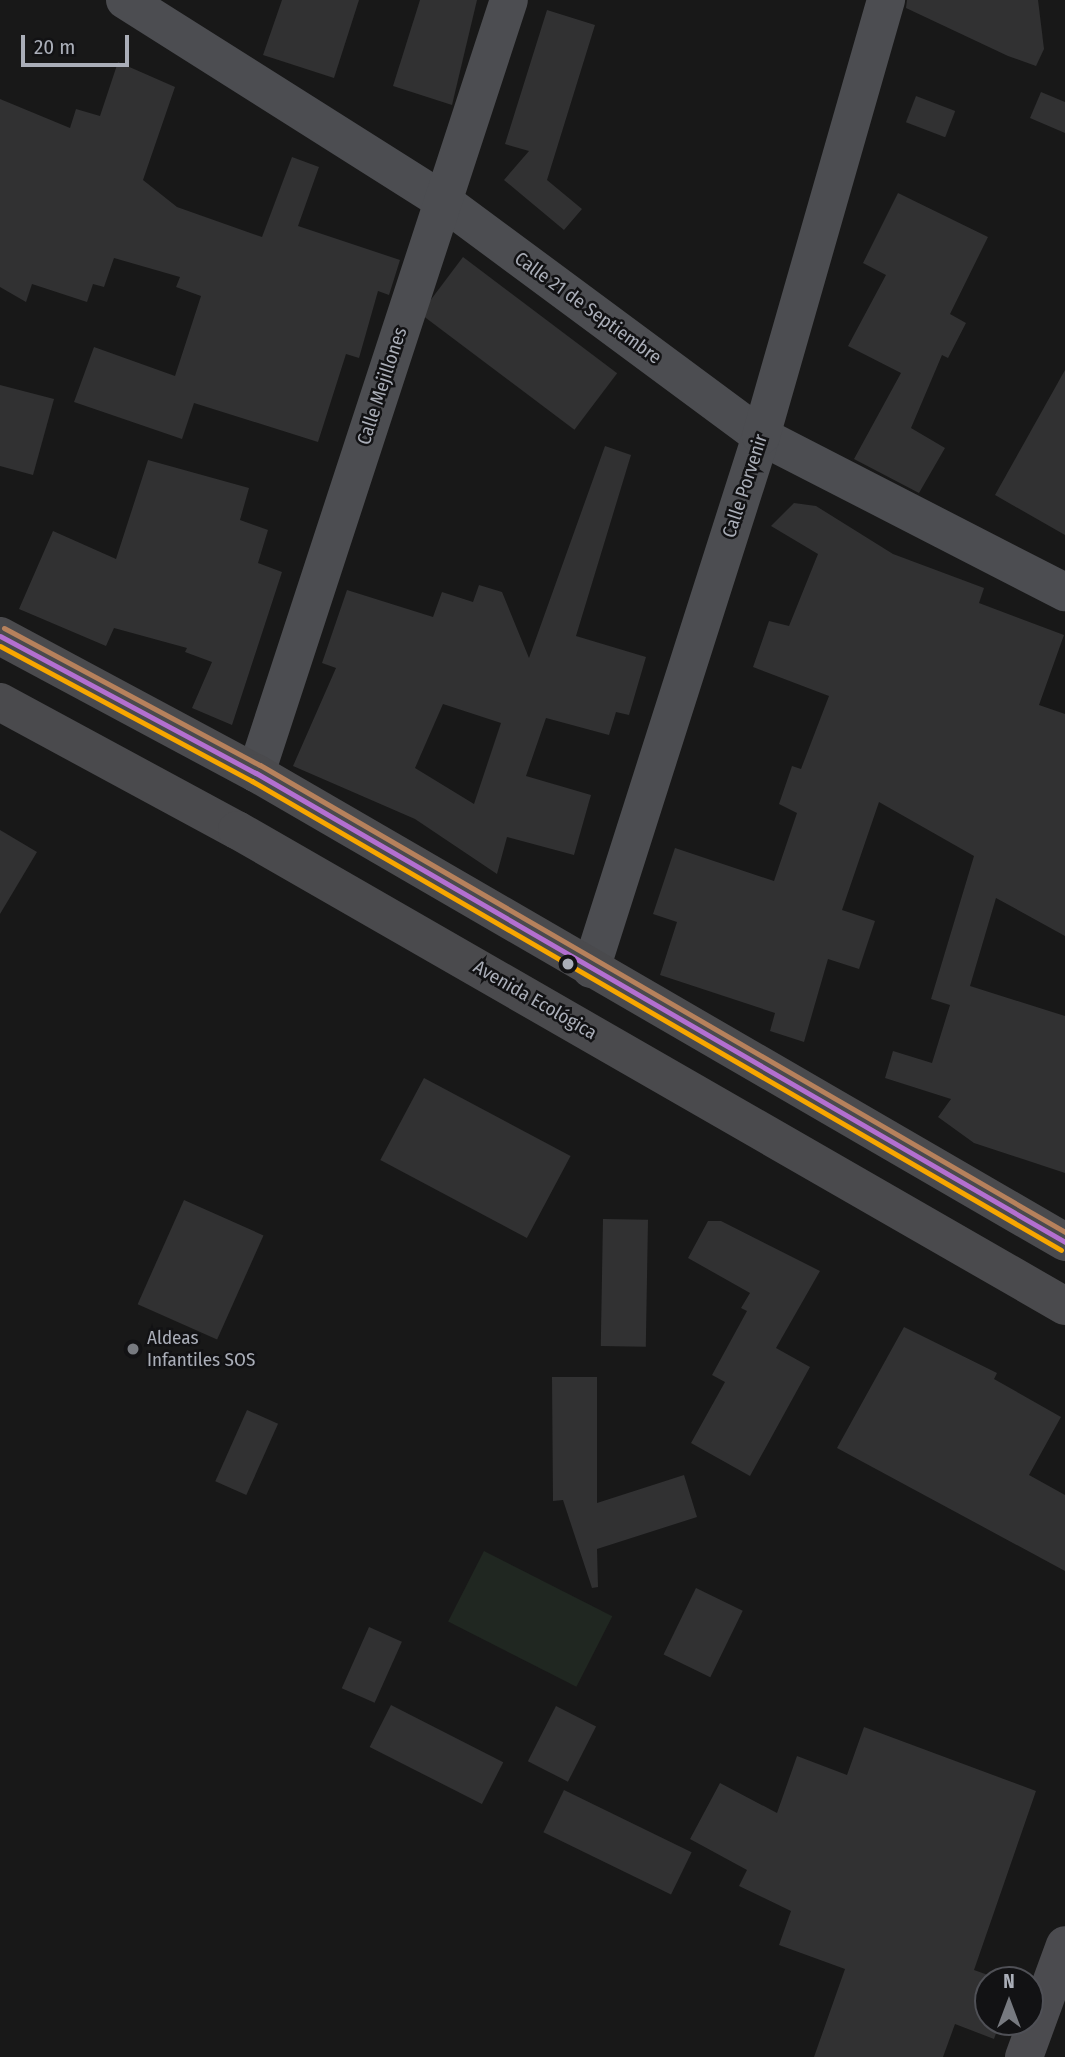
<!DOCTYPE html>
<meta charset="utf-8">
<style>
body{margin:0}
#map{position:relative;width:1065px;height:2057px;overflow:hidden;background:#181818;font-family:"Fira Sans Condensed",sans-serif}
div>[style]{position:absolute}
.green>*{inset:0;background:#202721;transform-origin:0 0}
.building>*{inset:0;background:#313132;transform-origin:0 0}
.minor>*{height:38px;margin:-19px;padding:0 19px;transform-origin:19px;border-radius:19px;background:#4c4d51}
.secondary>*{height:38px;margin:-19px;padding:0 19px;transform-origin:19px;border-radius:19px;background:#4b4b4f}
.primary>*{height:38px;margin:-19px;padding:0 19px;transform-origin:19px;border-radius:19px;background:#4a4a4d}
.bus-1>*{height:5px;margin:-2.5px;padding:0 2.5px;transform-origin:2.5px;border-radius:2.5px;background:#b36fd0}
.bus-2>*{height:5px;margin:-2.5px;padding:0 2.5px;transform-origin:2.5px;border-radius:2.5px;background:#f7a600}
.bus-3>*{height:5px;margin:-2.5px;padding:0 2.5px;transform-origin:2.5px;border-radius:2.5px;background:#b6815c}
.dots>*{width:19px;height:19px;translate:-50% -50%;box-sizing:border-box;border:4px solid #121214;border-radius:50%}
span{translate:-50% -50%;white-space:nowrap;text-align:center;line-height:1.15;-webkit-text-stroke:5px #121214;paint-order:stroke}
.street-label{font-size:19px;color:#aaaeb8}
.poi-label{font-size:19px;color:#aaaeb8}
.left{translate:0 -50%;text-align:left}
.north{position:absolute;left:974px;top:1966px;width:70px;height:70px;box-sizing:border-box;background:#121214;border:2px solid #4f5056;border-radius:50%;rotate:0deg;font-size:19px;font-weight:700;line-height:28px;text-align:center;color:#aaaeb8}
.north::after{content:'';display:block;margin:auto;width:24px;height:32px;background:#777a80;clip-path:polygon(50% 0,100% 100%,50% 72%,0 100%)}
.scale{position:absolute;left:21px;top:35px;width:108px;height:32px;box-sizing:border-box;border:4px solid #aaaeb8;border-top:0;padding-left:9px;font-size:21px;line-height:24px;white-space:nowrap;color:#aaaeb8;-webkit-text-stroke:5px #121214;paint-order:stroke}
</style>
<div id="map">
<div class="green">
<i style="left:484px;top:1551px;width:144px;height:79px;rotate:27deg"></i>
</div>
<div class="building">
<i style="clip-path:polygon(282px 0,359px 0,334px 78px,263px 55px)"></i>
<i style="clip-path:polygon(420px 0,477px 0,452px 105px,393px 86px)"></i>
<i style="clip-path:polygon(907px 0,1038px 0,1044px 49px,1036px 66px,1008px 56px,906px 8px)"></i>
<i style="clip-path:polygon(547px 10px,595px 25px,547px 180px,582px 209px,564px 230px,504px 180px,529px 151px,505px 144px)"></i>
<i style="clip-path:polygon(118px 62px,175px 87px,143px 180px,177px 207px,262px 237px,292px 157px,319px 167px,298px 226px,400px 260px,389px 295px,378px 291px,359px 358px,346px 354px,318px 442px,194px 403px,182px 439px,74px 402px,94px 347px,175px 376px,201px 296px,176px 287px,180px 277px,114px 258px,104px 287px,93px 284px,87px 302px,32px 284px,26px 302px,0 287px,0 99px,70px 128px,76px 109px,100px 116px)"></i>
<i style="clip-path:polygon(1041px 92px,1065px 102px,1065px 133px,1030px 118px)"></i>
<i style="left:916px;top:96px;width:42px;height:28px;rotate:21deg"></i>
<i style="clip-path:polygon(898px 193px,988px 237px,950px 314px,966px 323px,948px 358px,942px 355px,911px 428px,945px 448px,919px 493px,854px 459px,901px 373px,848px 346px,886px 275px,863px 263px)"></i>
<i style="left:463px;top:257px;width:193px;height:71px;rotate:37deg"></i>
<i style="clip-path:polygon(1065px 370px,1065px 535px,995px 495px)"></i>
<i style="clip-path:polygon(0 385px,54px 399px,33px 475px,0 466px)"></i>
<i style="clip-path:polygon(evenodd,605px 446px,631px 455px,576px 636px,646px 657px,629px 715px,616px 712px,609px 735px,546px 718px,526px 776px,591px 795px,574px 855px,507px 837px,497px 874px,415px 819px,293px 766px,336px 668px,322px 663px,347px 590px,433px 617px,442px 592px,473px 602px,479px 585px,502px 592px,529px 658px,605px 446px,443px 704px,501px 723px,474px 804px,415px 768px,443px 704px)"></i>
<i style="clip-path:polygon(148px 460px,249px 488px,240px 520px,268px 530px,258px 563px,282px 572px,232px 725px,192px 708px,212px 662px,185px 652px,187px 648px,114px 628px,106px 646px,19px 609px,53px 531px,116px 559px)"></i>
<i style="clip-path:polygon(794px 503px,816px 506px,893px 554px,984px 588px,979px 603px,1064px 635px,1039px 705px,1065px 714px,1065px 936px,996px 898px,970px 986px,1065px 1016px,1065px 1173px,974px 1143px,938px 1117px,951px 1099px,885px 1078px,893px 1051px,932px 1063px,950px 1005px,931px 999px,974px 856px,879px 802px,842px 910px,875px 921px,859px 969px,828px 959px,804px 1042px,770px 1031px,775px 1013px,660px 975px,677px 922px,653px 914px,675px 848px,774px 881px,797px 813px,779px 804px,792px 766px,801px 769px,829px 696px,753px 667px,769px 621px,789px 626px,818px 554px,771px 526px)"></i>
<i style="clip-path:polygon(0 830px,37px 852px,0 914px)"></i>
<i style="left:424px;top:1078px;width:166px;height:93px;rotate:28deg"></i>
<i style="left:184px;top:1200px;width:87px;height:114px;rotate:24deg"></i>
<i style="left:603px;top:1219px;width:45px;height:127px;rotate:1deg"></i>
<i style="clip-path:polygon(708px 1221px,721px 1221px,820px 1271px,776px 1348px,810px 1367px,750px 1476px,691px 1443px,725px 1382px,712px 1375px,747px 1311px,741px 1308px,750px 1293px,688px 1258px)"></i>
<i style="clip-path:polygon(904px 1327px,997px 1373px,994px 1379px,1061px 1417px,1029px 1475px,1065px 1495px,1065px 1571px,837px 1448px)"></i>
<i style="clip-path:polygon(552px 1377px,597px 1377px,597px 1503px,684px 1475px,697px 1517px,597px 1549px,598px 1587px,592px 1588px,563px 1500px,553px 1501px)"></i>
<i style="left:247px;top:1410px;width:34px;height:78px;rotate:24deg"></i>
<i style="left:696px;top:1588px;width:52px;height:74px;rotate:26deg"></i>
<i style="left:369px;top:1627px;width:36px;height:67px;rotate:24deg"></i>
<i style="left:391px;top:1705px;width:126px;height:47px;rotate:27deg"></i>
<i style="left:556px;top:1706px;width:45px;height:62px;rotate:27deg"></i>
<i style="clip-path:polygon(864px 1727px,1036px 1791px,974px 1970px,1002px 1980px,988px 1980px,988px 2022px,1000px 2022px,994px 2039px,955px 2024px,943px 2057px,814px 2057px,845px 1969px,779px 1945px,791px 1911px,739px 1886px,747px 1870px,690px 1839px,720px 1783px,777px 1813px,797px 1756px,847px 1775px)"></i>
<i style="left:564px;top:1790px;width:142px;height:47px;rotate:26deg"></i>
</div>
<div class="minor">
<i style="left:125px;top:0;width:376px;rotate:32.3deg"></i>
<i style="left:443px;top:201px;width:395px;rotate:36.5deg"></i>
<i style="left:761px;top:436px;width:342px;rotate:27.2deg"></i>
<i style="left:256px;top:773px;width:813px;rotate:-71.88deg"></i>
<i style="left:591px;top:969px;width:559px;rotate:-72.31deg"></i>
<i style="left:761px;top:436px;width:454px;rotate:-74deg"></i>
</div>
<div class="secondary">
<i style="left:1024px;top:2057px;width:119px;rotate:-69.9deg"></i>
</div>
<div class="primary">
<i style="left:0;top:636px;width:290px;rotate:28.2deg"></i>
<i style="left:256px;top:773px;width:935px;rotate:30.1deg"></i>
<i style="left:0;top:702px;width:269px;rotate:28.4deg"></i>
<i style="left:237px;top:830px;width:955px;rotate:29.89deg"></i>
</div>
<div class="bus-1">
<i style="left:0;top:636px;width:290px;rotate:28.2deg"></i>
<i style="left:256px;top:773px;width:935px;rotate:30.1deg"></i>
</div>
<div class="bus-2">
<i style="left:0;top:646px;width:286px;rotate:28.2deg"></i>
<i style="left:252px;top:781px;width:935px;rotate:30.1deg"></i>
</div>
<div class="bus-3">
<i style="left:4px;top:628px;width:290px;rotate:28.2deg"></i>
<i style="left:260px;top:765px;width:931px;rotate:30.12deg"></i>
</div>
<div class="dots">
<i style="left:568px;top:964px;background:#aaaeb8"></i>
<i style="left:133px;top:1349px;background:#777a80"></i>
</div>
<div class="street-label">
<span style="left:588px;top:308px;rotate:36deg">Calle 21 de Septiembre</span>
<span style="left:382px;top:386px;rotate:-72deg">Calle Mejillones</span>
<span style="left:745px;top:486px;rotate:-72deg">Calle Porvenir</span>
<span style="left:535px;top:1000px;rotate:30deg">Avenida Ecológica</span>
</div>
<div class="poi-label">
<span class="left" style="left:147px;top:1349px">Aldeas<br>Infantiles SOS</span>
</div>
<div class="north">N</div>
<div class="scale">20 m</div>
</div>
